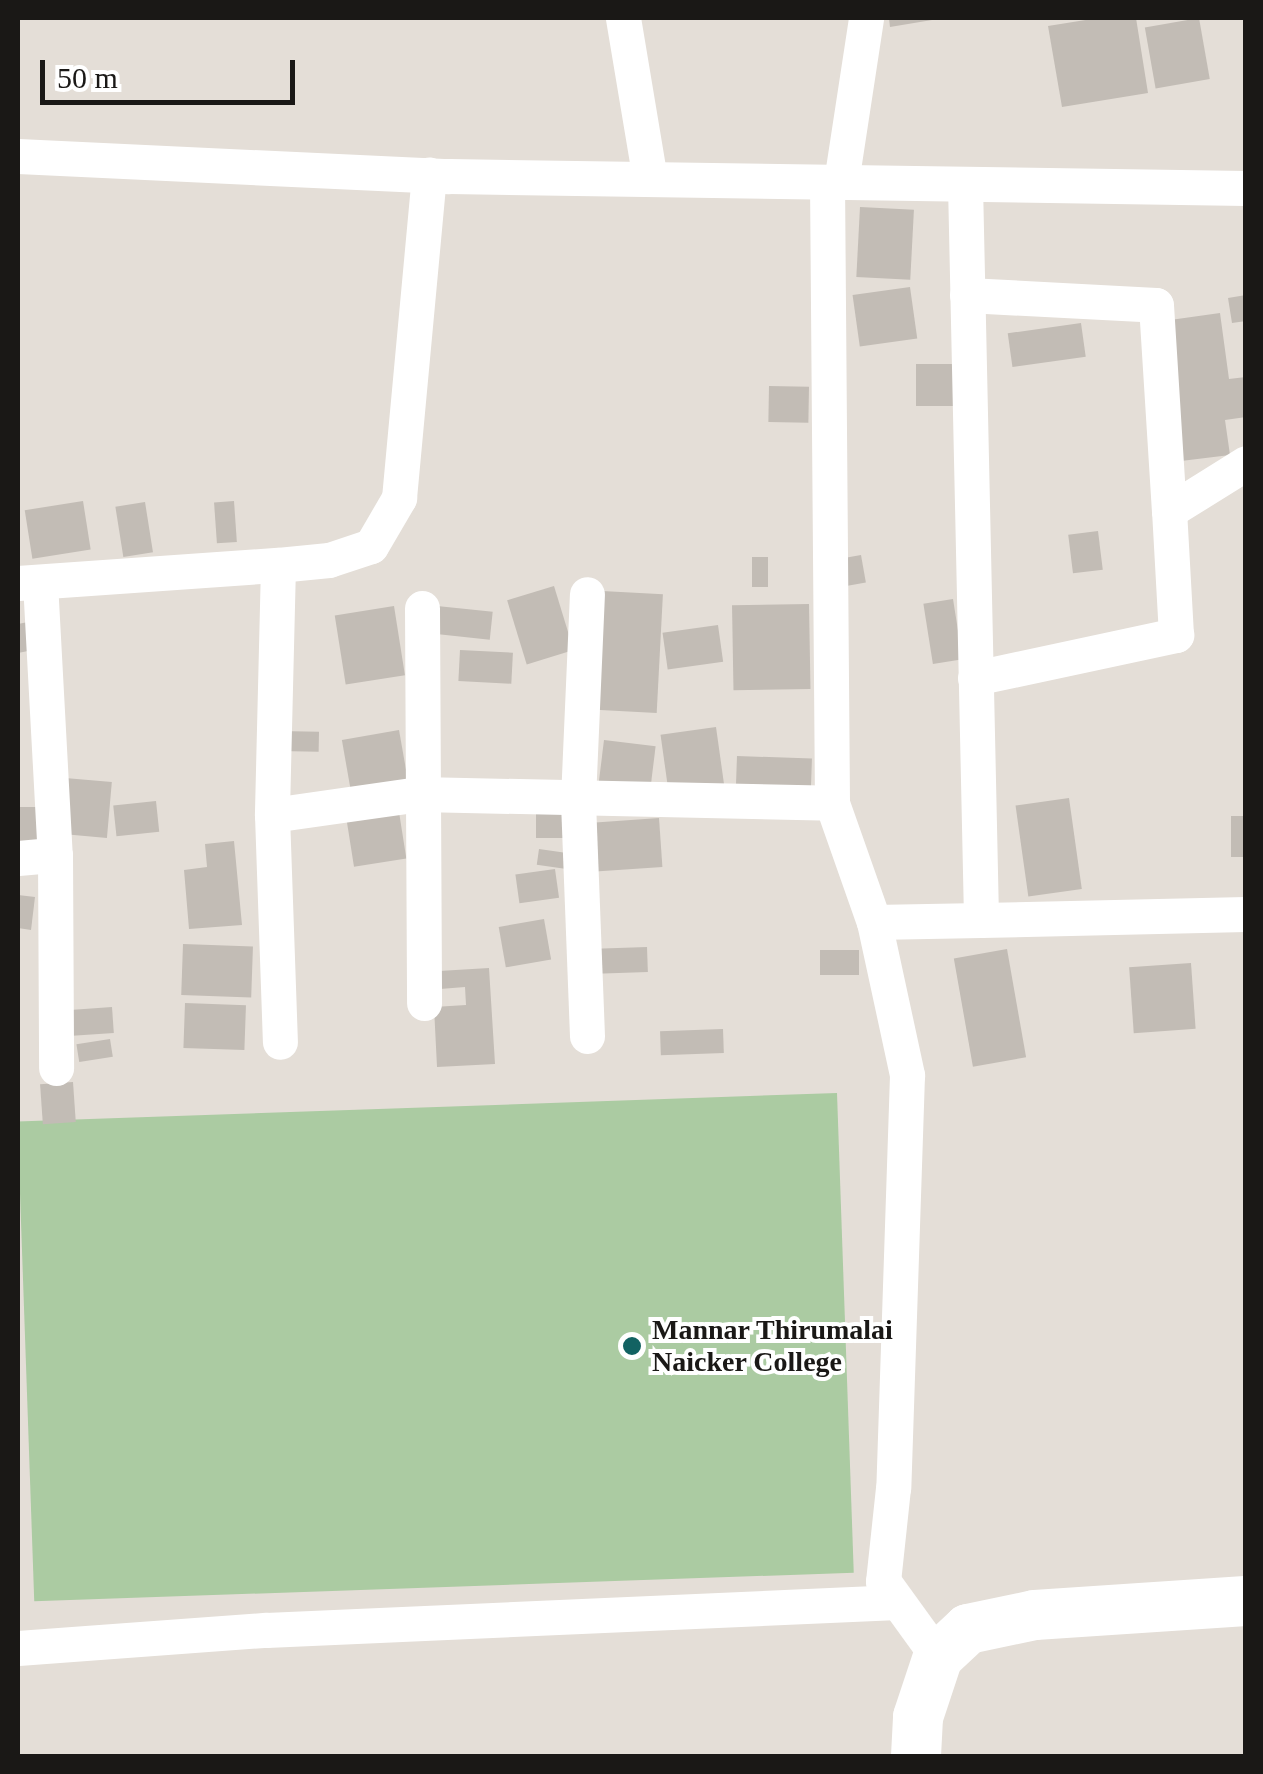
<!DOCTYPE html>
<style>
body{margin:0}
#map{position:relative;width:1263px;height:1774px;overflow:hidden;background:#e4ded7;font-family:Georgia,serif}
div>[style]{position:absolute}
.green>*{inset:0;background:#abcba2;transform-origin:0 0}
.building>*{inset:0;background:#c2bcb5;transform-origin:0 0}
.minor>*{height:35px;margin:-17.5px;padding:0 17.5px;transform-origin:17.5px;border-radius:17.5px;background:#fff}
.secondary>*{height:50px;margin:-25px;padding:0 25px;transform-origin:25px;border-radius:25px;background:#fff}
.dots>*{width:28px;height:28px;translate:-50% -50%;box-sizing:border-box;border:5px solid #fff;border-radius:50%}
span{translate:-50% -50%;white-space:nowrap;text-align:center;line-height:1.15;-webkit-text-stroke:8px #fff;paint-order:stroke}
.poi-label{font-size:28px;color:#1a1816;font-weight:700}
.left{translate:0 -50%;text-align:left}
.frame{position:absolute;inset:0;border:20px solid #1a1816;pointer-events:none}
.scale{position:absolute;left:40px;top:60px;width:255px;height:45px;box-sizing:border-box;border:5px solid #1a1816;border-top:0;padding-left:12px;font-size:30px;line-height:35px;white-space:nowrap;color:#1a1816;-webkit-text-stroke:8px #fff;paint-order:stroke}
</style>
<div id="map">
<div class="green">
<i style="left:837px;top:1093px;width:480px;height:820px;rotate:88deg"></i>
</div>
<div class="building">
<i style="clip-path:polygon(889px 18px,932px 18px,932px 20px,890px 27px)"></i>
<i style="clip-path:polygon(1098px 18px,1136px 18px,1148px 93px,1062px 107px,1048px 26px)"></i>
<i style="left:1199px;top:18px;width:62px;height:55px;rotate:80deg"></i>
<i style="left:860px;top:207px;width:54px;height:70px;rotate:3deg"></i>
<i style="left:910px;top:287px;width:52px;height:58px;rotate:82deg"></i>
<i style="clip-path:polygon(1246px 295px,1246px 321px,1232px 323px,1228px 298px)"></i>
<i style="clip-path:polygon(1220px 313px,1229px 379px,1246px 377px,1246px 417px,1225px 420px,1230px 455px,1181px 461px,1163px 321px)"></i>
<i style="left:1081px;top:323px;width:34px;height:74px;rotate:82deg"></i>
<i style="left:916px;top:364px;width:51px;height:42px"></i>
<i style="left:769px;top:386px;width:40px;height:36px;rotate:1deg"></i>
<i style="left:83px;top:501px;width:49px;height:59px;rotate:81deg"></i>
<i style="left:234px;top:501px;width:41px;height:20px;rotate:86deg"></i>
<i style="left:145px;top:502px;width:51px;height:30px;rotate:81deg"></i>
<i style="left:1098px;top:531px;width:39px;height:30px;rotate:83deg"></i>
<i style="left:861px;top:555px;width:28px;height:27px;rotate:80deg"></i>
<i style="left:752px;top:557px;width:16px;height:30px"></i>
<i style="left:554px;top:586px;width:67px;height:49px;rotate:73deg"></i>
<i style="left:602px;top:591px;width:61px;height:119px;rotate:3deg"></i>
<i style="left:953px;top:599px;width:61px;height:30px;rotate:81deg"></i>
<i style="left:809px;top:604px;width:85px;height:77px;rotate:89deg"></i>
<i style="left:394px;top:606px;width:70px;height:60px;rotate:81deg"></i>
<i style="left:437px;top:606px;width:56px;height:28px;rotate:6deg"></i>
<i style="clip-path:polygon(28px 622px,33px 650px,18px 653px,18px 624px)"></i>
<i style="left:718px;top:625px;width:37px;height:56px;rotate:82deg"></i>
<i style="left:460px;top:650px;width:53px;height:31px;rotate:3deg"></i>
<i style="left:716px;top:727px;width:61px;height:56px;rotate:82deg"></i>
<i style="left:399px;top:730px;width:50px;height:58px;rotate:80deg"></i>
<i style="left:279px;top:731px;width:40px;height:20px;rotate:1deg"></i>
<i style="left:604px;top:740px;width:52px;height:43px;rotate:7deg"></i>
<i style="left:737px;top:756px;width:75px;height:33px;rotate:2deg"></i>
<i style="left:65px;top:778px;width:47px;height:56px;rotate:5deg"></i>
<i style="left:1069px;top:798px;width:92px;height:54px;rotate:82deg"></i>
<i style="left:156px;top:801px;width:31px;height:43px;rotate:84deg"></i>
<i style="left:18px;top:807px;width:23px;height:34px"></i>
<i style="left:399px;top:812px;width:47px;height:53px;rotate:81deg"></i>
<i style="left:536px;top:813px;width:31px;height:25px"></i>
<i style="left:1246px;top:816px;width:41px;height:15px;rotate:90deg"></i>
<i style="left:659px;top:818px;width:49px;height:67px;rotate:86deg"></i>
<i style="clip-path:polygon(234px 841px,242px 925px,189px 929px,184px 870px,207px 867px,205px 844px)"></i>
<i style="left:539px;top:849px;width:30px;height:16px;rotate:8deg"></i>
<i style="left:555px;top:869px;width:29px;height:40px;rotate:82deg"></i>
<i style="clip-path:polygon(18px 895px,35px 897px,31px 930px,18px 928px)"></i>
<i style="left:544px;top:919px;width:41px;height:46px;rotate:80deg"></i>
<i style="left:183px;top:944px;width:70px;height:51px;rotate:2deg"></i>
<i style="left:647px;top:947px;width:25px;height:59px;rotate:88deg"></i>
<i style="left:1007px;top:949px;width:110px;height:54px;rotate:80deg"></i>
<i style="left:820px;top:950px;width:39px;height:25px"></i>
<i style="left:1191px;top:963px;width:66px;height:62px;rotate:86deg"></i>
<i style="clip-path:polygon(489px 968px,495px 1064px,437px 1067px,434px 1007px,466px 1005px,465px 987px,440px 989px,439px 971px)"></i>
<i style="left:185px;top:1003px;width:61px;height:45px;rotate:2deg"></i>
<i style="left:112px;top:1007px;width:26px;height:49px;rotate:86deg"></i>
<i style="left:723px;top:1029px;width:24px;height:63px;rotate:88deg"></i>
<i style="left:110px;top:1039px;width:18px;height:34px;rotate:81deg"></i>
<i style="left:73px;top:1082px;width:40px;height:33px;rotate:86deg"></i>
</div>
<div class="minor">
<i style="left:623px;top:18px;width:163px;rotate:80.5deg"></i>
<i style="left:18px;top:156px;width:431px;rotate:2.7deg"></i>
<i style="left:449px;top:176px;width:797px;rotate:0.86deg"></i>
<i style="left:841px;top:182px;width:166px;rotate:-81.3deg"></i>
<i style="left:965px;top:184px;width:736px;rotate:88.75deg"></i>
<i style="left:981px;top:920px;width:265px;rotate:-1.3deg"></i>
<i style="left:967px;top:295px;width:189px;rotate:3deg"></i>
<i style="left:1156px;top:305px;width:206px;rotate:86.4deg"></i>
<i style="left:278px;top:565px;width:51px;rotate:-5.6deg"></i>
<i style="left:329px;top:560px;width:44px;rotate:-18.4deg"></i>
<i style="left:371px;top:546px;width:56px;rotate:-59.7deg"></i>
<i style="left:399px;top:498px;width:325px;rotate:-84.7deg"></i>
<i style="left:40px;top:582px;width:273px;rotate:86.9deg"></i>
<i style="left:55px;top:855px;width:213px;rotate:89.7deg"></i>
<i style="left:18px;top:583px;width:261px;rotate:-4deg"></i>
<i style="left:278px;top:565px;width:250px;rotate:91.4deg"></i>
<i style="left:272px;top:815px;width:227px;rotate:88deg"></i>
<i style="left:422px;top:608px;width:395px;rotate:89.7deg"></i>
<i style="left:975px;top:678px;width:206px;rotate:-12.1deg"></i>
<i style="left:1176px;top:635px;width:124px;rotate:-93.2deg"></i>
<i style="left:1169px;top:511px;width:91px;rotate:-31.9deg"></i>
<i style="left:832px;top:803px;width:126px;rotate:70.6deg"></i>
<i style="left:874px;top:922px;width:157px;rotate:77.8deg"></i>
<i style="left:907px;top:1075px;width:413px;rotate:91.9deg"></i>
<i style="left:893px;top:1488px;width:94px;rotate:96.1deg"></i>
<i style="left:883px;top:1581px;width:94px;rotate:54.1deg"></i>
<i style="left:272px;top:815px;width:148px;rotate:-8.1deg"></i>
<i style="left:419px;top:794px;width:413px;rotate:1.2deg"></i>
<i style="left:832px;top:803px;width:621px;rotate:-90.46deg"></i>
<i style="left:18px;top:858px;width:37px;rotate:-5deg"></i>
<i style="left:874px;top:922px;width:107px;rotate:-1.1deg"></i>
<i style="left:587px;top:1036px;width:237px;rotate:-92.2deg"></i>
<i style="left:578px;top:799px;width:205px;rotate:-87.5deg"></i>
<i style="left:18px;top:1648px;width:249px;rotate:-4.2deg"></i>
<i style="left:266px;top:1630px;width:632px;rotate:-2.54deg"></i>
</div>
<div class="secondary">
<i style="left:916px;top:1756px;width:39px;rotate:-87deg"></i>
<i style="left:918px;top:1717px;width:63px;rotate:-71.6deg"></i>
<i style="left:938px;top:1657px;width:41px;rotate:-43deg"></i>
<i style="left:968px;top:1629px;width:68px;rotate:-11.8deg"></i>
<i style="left:1035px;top:1615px;width:211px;rotate:-3.8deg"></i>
</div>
<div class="dots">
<i style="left:632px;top:1346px;background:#126262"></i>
</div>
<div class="poi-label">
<span class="left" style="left:652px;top:1346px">Mannar Thirumalai<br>Naicker College</span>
</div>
<div class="frame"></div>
<div class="scale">50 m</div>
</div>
